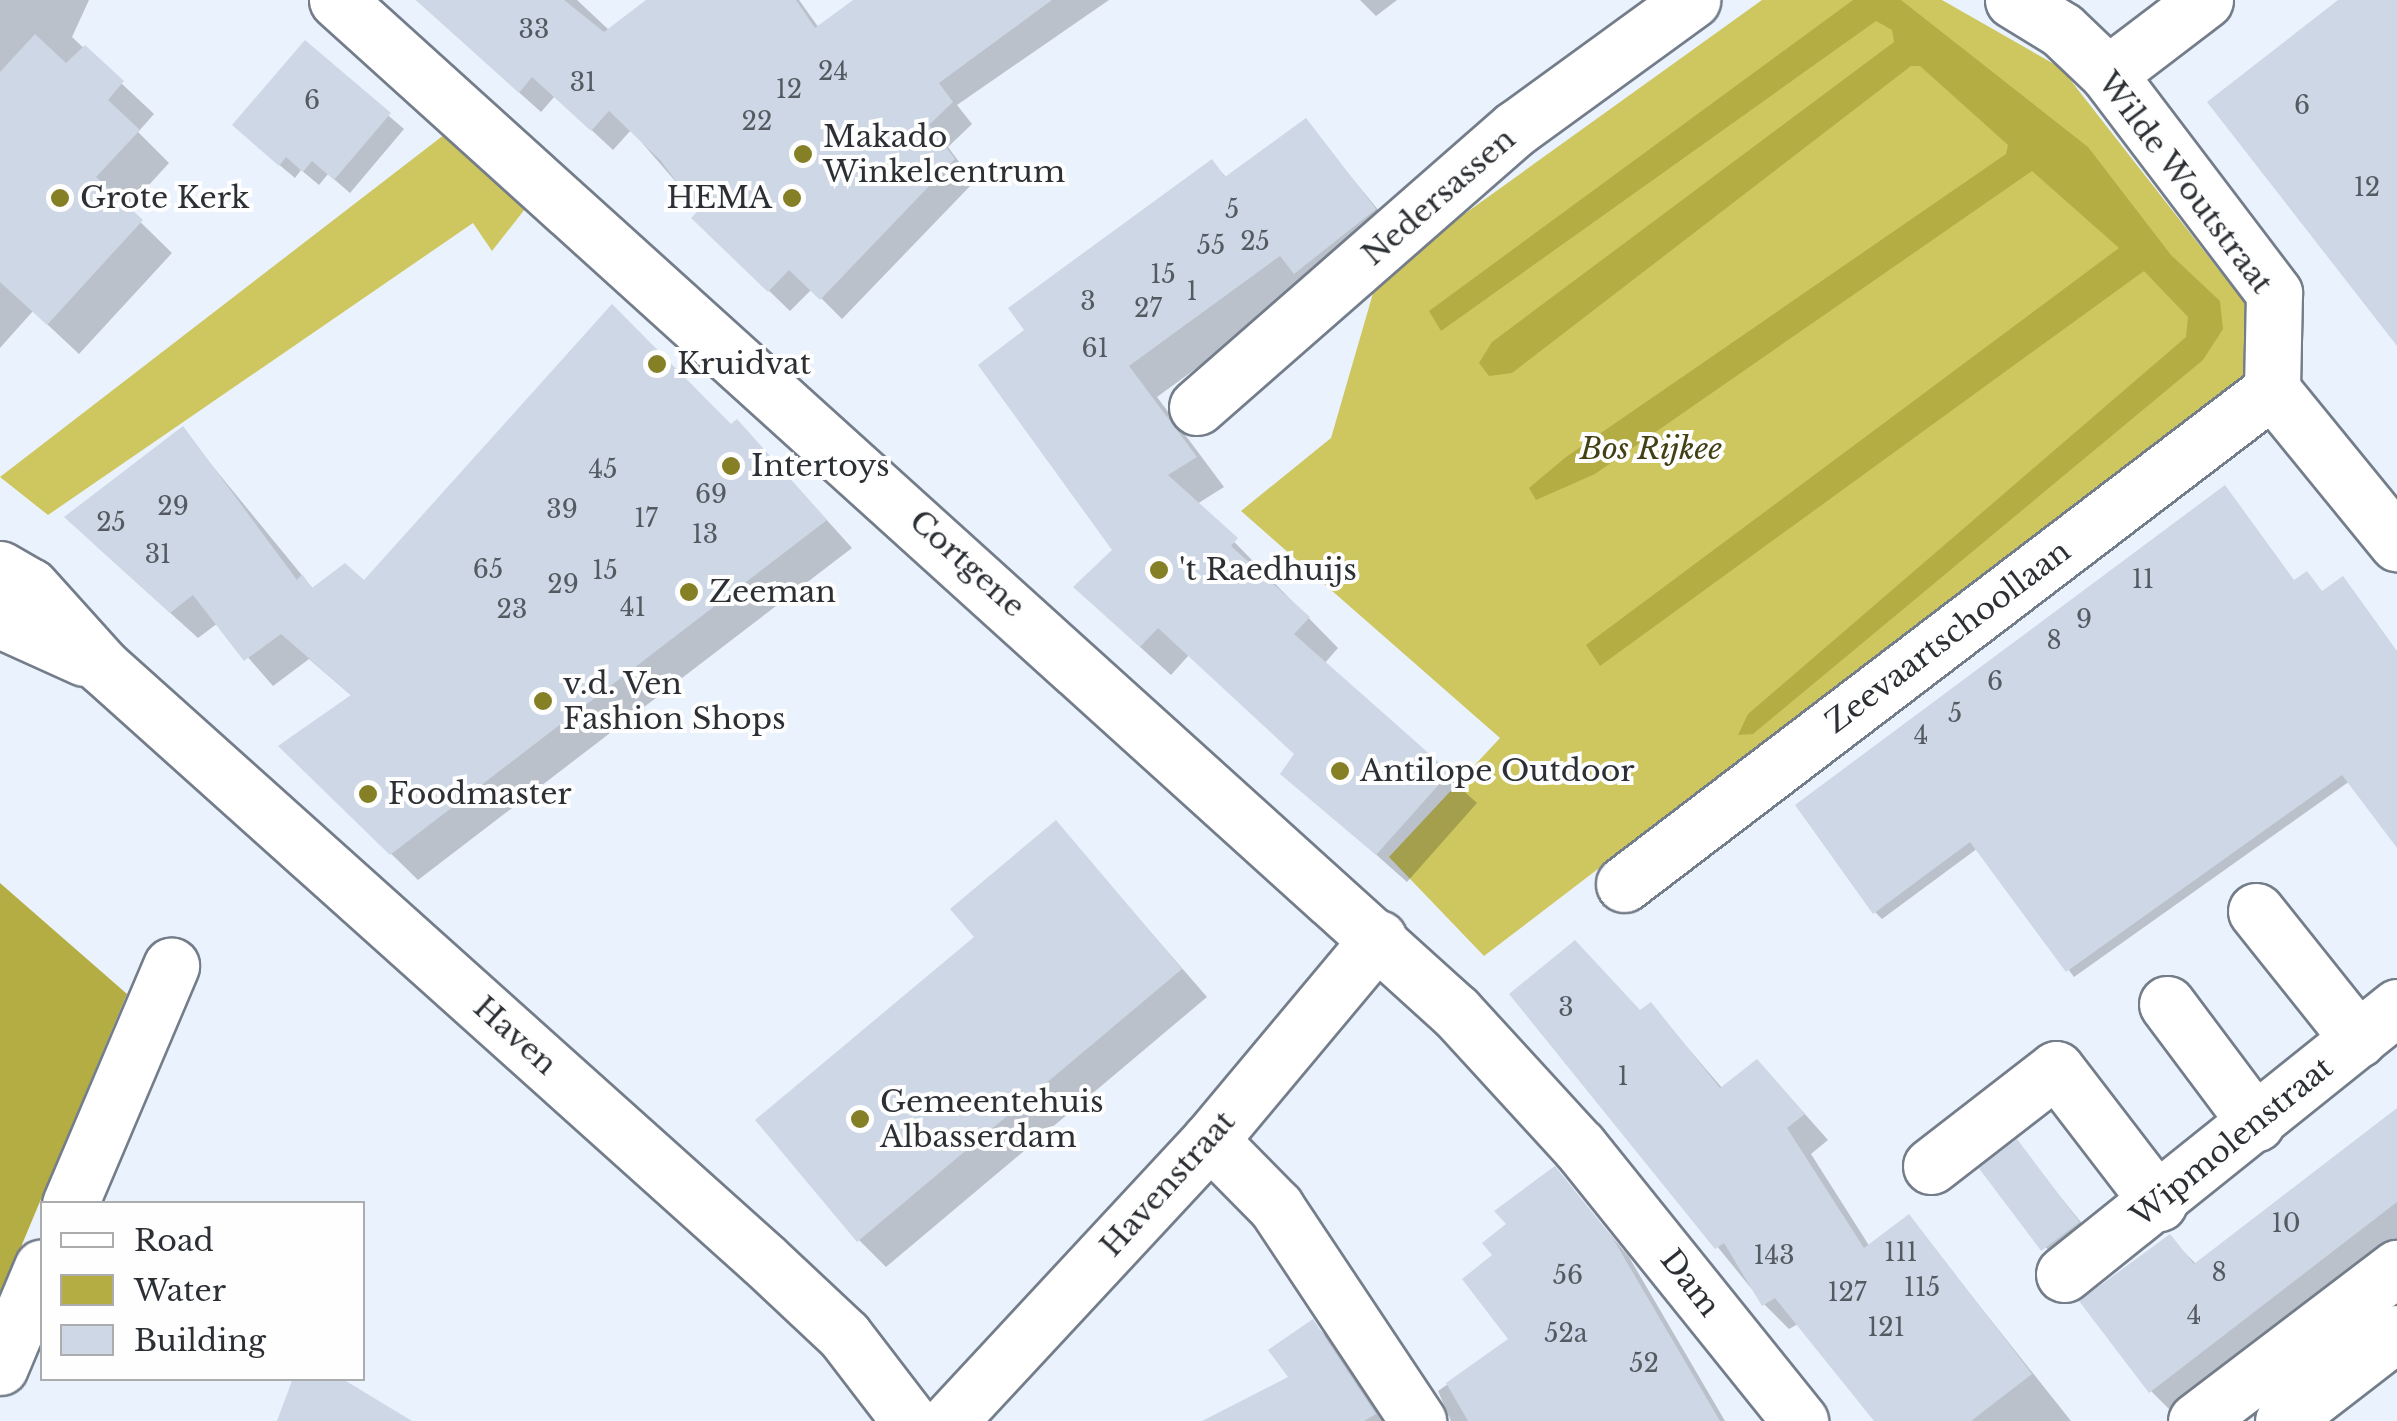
<!DOCTYPE html>
<style>
body{margin:0}
#map{position:relative;width:2397px;height:1421px;overflow:hidden;background:#eaf2fd;font-family:"Libre Baskerville",serif}
div>[style]{position:absolute}
.forest>*{inset:0;background:#cec760}
.water>*{inset:0;background:#b4ad44}
.shadow>*{inset:0;background:#0003;transform-origin:0 0}
.building>*{inset:0;background:#cdd7e5;transform-origin:0 0}
.roads{filter:drop-shadow(2px 0 #747d8a) drop-shadow(-2px 0 #747d8a) drop-shadow(0 2px #747d8a) drop-shadow(0 -2px #747d8a)}
.minor>*{height:55px;margin:-27.5px;padding:0 27.5px;transform-origin:27.5px;border-radius:27.5px;background:#fff}
.dots>*{width:28px;height:28px;translate:-50% -50%;box-sizing:border-box;border:5px solid #fefefe;border-radius:50%}
span{translate:-50% -50%;white-space:nowrap;text-align:center;line-height:1.15;-webkit-text-stroke:8px #fefefe;paint-order:stroke}
.number-label{font-size:25px;color:#545a61}
.number-label span{-webkit-text-stroke-width:0}
.poi-label{font-size:30px;color:#2c3035}
.left{translate:0 -50%;text-align:left}
.right{translate:-100% -50%;text-align:right}
.street-label{font-size:30px;color:#2c3035}
.park-label{font-size:30px;color:#434015;font-style:italic}
.legend{position:absolute;left:40px;top:1201px;width:325px;height:180px;box-sizing:border-box;background:#fefefe;border:2px solid #aaacae;margin:0;padding:12px 18px;list-style:none;font-size:30px;color:#2c3035}
.legend li{display:flex;align-items:center;gap:20px;height:50px}
.legend b{width:50px;border:2px solid #aaacae}
</style>
<div id="map">
<div class="forest">
<i style="clip-path:polygon(1762px 0,1942px 0,2061px 68px,2280px 348px,1484px 956px,1389px 857px,1500px 738px,1241px 511px,1331px 438px,1378px 276px)"></i>
<i style="clip-path:polygon(449px 131px,521px 186px,525px 209px,492px 251px,473px 223px,48px 515px,0 477px)"></i>
</div>
<div class="water">
<i style="clip-path:polygon(1853px 0,1901px 0,2088px 147px,2171px 255px,2220px 301px,2223px 329px,2203px 360px,1753px 734px,1738px 735px,1748px 714px,2186px 337px,2188px 317px,2144px 271px,1600px 666px,1586px 645px,2119px 248px,2032px 171px,1595px 474px,1536px 500px,1529px 488px,1566px 457px,2006px 154px,2008px 145px,1920px 66px,1911px 66px,1512px 373px,1489px 376px,1479px 363px,1492px 342px,1894px 42px,1892px 30px,1876px 21px,1441px 331px,1429px 311px)"></i>
<i style="clip-path:polygon(0 883px,127px 994px,0 1297px)"></i>
</div>
<div class="shadow">
<i style="clip-path:polygon(0 0,89px 0,72px 37px,154px 114px,138px 132px,169px 163px,127px 209px,172px 253px,79px 354px,33px 311px,0 348px)"></i>
<i style="clip-path:polygon(416px 0,577px 0,610px 31px,681px 0,799px 0,819px 28px,857px 0,1109px 0,957px 105px,972px 124px,948px 147px,974px 182px,842px 319px,812px 289px,790px 311px,694px 218px,701px 211px,631px 130px,613px 150px,555px 96px,541px 112px)"></i>
<i style="clip-path:polygon(1360px 0,1397px 0,1376px 16px)"></i>
<i style="clip-path:polygon(305px 44px,404px 129px,350px 193px,328px 174px,319px 185px,301px 170px,295px 178px,250px 140px)"></i>
<i style="clip-path:polygon(1305px 121px,1403px 240px,1309px 286px,1157px 397px,1224px 487px,1197px 504px,1338px 648px,1324px 664px,1477px 803px,1407px 882px,1284px 773px,1297px 755px,1189px 655px,1171px 675px,1106px 616px,1115px 550px,1028px 330px,1212px 162px,1227px 178px)"></i>
<i style="clip-path:polygon(731px 427px,763px 449px,852px 548px,418px 880px,282px 747px,353px 697px,309px 659px,273px 686px,218px 623px,198px 638px,94px 544px,183px 430px,314px 590px,364px 584px)"></i>
<i style="clip-path:polygon(2295px 582px,2323px 594px,2397px 652px,2397px 844px,2350px 781px,2074px 977px,1978px 848px,1882px 919px,1875px 912px)"></i>
<i style="clip-path:polygon(1056px 823px,1207px 997px,886px 1267px,859px 1240px,978px 937px)"></i>
<i style="clip-path:polygon(1512px 994px,1641px 1013px,1651px 1005px,1723px 1089px,1771px 1076px,1828px 1140px,1811px 1154px,1870px 1247px,1909px 1217px,2071px 1421px,1876px 1421px,1798px 1324px,1789px 1329px,1764px 1304px)"></i>
<i style="clip-path:polygon(2397px 1113px,2397px 1239px,2174px 1414px,2151px 1391px,2169px 1237px,2197px 1265px)"></i>
<i style="left:2016px;top:1142px;width:122px;height:43px;rotate:51deg"></i>
<i style="clip-path:polygon(1555px 1169px,1629px 1257px,1725px 1421px,1451px 1421px,1438px 1391px,1511px 1340px,1495px 1256px,1509px 1224px)"></i>
<i style="clip-path:polygon(1312px 1322px,1329px 1339px,1384px 1421px,1246px 1421px,1292px 1378px)"></i>
</div>
<div class="building">
<i style="clip-path:polygon(416px 0,564px 0,604px 32px,646px 0,796px 0,815px 28px,853px 0,1052px 0,939px 83px,953px 102px,929px 125px,955px 159px,820px 300px,789px 270px,768px 292px,691px 218px,698px 211px,661px 161px,609px 111px,591px 131px,532px 77px,519px 93px)"></i>
<i style="clip-path:polygon(2338px 0,2397px 0,2397px 346px,2207px 102px)"></i>
<i style="clip-path:polygon(35px 34px,66px 63px,85px 45px,124px 81px,108px 100px,140px 130px,96px 177px,143px 220px,47px 325px,0 282px,0 72px)"></i>
<i style="clip-path:polygon(305px 40px,391px 113px,334px 180px,312px 161px,303px 172px,286px 157px,279px 166px,232px 125px)"></i>
<i style="clip-path:polygon(1306px 118px,1376px 209px,1294px 274px,1280px 256px,1129px 366px,1197px 457px,1168px 475px,1238px 538px,1231px 546px,1310px 617px,1294px 634px,1450px 772px,1376px 855px,1280px 774px,1294px 754px,1158px 628px,1140px 647px,1073px 587px,1112px 550px,978px 365px,1024px 330px,1008px 308px,1212px 159px,1225px 177px)"></i>
<i style="clip-path:polygon(612px 304px,731px 424px,737px 419px,827px 520px,390px 855px,278px 746px,351px 695px,281px 634px,244px 661px,193px 595px,170px 613px,64px 517px,183px 426px,297px 580px,302px 574px,312px 588px,345px 563px,364px 580px)"></i>
<i style="clip-path:polygon(2225px 485px,2294px 580px,2307px 571px,2322px 591px,2343px 576px,2397px 651px,2397px 848px,2342px 775px,2066px 972px,1970px 842px,1873px 914px,1795px 805px)"></i>
<i style="clip-path:polygon(1056px 820px,1182px 969px,857px 1242px,755px 1120px,974px 937px,950px 909px)"></i>
<i style="clip-path:polygon(1575px 940px,1640px 1010px,1651px 1002px,1720px 1088px,1757px 1059px,1805px 1114px,1787px 1128px,1864px 1248px,1909px 1214px,2032px 1374px,1971px 1421px,1874px 1421px,1775px 1298px,1762px 1306px,1724px 1243px,1715px 1249px,1509px 994px)"></i>
<i style="clip-path:polygon(2397px 1108px,2397px 1202px,2149px 1393px,2079px 1301px,2170px 1234px,2194px 1264px)"></i>
<i style="left:2017px;top:1139px;width:104px;height:48px;rotate:53deg"></i>
<i style="clip-path:polygon(1555px 1166px,1612px 1237px,1720px 1421px,1468px 1421px,1446px 1383px,1508px 1339px,1462px 1279px,1492px 1255px,1482px 1243px,1506px 1224px,1494px 1211px)"></i>
<i style="clip-path:polygon(1313px 1319px,1376px 1414px,1364px 1421px,1202px 1421px,1288px 1377px,1268px 1350px)"></i>
<i style="clip-path:polygon(293px 1378px,341px 1378px,412px 1421px,277px 1421px)"></i>
</div>
<div class="roads">
<div class="minor">
<i style="left:337px;top:0;width:1509px;rotate:42.13deg"></i>
<i style="left:1456px;top:1012px;width:182px;rotate:47.5deg"></i>
<i style="left:1579px;top:1146px;width:353px;rotate:51.2deg"></i>
<i style="left:2013px;top:0;width:57px;rotate:31.5deg"></i>
<i style="left:2062px;top:30px;width:64px;rotate:43.7deg"></i>
<i style="left:2108px;top:74px;width:275px;rotate:52.8deg"></i>
<i style="left:2274px;top:293px;width:97px;rotate:91.2deg"></i>
<i style="left:2272px;top:390px;width:198px;rotate:50.8deg"></i>
<i style="left:2108px;top:74px;width:122px;rotate:-37.3deg"></i>
<i style="left:1197px;top:407px;width:424px;rotate:-41.2deg"></i>
<i style="left:1516px;top:128px;width:218px;rotate:-36deg"></i>
<i style="left:0;top:569px;width:34px;rotate:30deg"></i>
<i style="left:30px;top:586px;width:108px;rotate:48deg"></i>
<i style="left:102px;top:666px;width:889px;rotate:41.9deg"></i>
<i style="left:764px;top:1260px;width:110px;rotate:43.2deg"></i>
<i style="left:844px;top:1335px;width:108px;rotate:52.5deg"></i>
<i style="left:0;top:620px;width:92px;rotate:24.3deg"></i>
<i style="left:1624px;top:884px;width:815px;rotate:-37.32deg"></i>
<i style="left:2256px;top:911px;width:164px;rotate:51.4deg"></i>
<i style="left:2167px;top:1004px;width:149px;rotate:53.2deg"></i>
<i style="left:1210px;top:1140px;width:94px;rotate:45.4deg"></i>
<i style="left:1276px;top:1207px;width:257px;rotate:56.4deg"></i>
<i style="left:1931px;top:1166px;width:158px;rotate:-37.8deg"></i>
<i style="left:2056px;top:1069px;width:169px;rotate:52.5deg"></i>
<i style="left:70px;top:1204px;width:259px;rotate:-67deg"></i>
<i style="left:2064px;top:1274px;width:427px;rotate:-38.7deg"></i>
<i style="left:0;top:1367px;width:108px;rotate:-67.2deg"></i>
<i style="left:949px;top:1421px;width:384px;rotate:-47.1deg"></i>
<i style="left:1210px;top:1140px;width:263px;rotate:-50.1deg"></i>
<i style="left:2196px;top:1421px;width:253px;rotate:-37.3deg"></i>
<i style="left:2283px;top:1421px;width:144px;rotate:-37.7deg"></i>
</div>
</div>
<div class="dots">
<i style="left:803px;top:154px;background:#857f26"></i>
<i style="left:60px;top:198px;background:#857f26"></i>
<i style="left:792px;top:198px;background:#857f26"></i>
<i style="left:657px;top:364px;background:#857f26"></i>
<i style="left:731px;top:466px;background:#857f26"></i>
<i style="left:1159px;top:570px;background:#857f26"></i>
<i style="left:689px;top:592px;background:#857f26"></i>
<i style="left:543px;top:701px;background:#857f26"></i>
<i style="left:1340px;top:771px;background:#857f26"></i>
<i style="left:368px;top:794px;background:#857f26"></i>
<i style="left:860px;top:1119px;background:#857f26"></i>
</div>
<div class="number-label">
<span style="left:534px;top:30px">33</span>
<span style="left:833px;top:72px">24</span>
<span style="left:583px;top:83px">31</span>
<span style="left:789px;top:90px">12</span>
<span style="left:312px;top:101px">6</span>
<span style="left:2302px;top:106px">6</span>
<span style="left:757px;top:122px">22</span>
<span style="left:2367px;top:188px">12</span>
<span style="left:1232px;top:210px">5</span>
<span style="left:1255px;top:242px">25</span>
<span style="left:1211px;top:246px">55</span>
<span style="left:1163px;top:275px">15</span>
<span style="left:1192px;top:292px">1</span>
<span style="left:1088px;top:302px">3</span>
<span style="left:1148px;top:309px">27</span>
<span style="left:1095px;top:349px">61</span>
<span style="left:603px;top:470px">45</span>
<span style="left:711px;top:495px">69</span>
<span style="left:173px;top:507px">29</span>
<span style="left:562px;top:510px">39</span>
<span style="left:646px;top:519px">17</span>
<span style="left:111px;top:523px">25</span>
<span style="left:705px;top:535px">13</span>
<span style="left:158px;top:555px">31</span>
<span style="left:488px;top:570px">65</span>
<span style="left:605px;top:571px">15</span>
<span style="left:2143px;top:580px">11</span>
<span style="left:563px;top:585px">29</span>
<span style="left:633px;top:608px">41</span>
<span style="left:512px;top:610px">23</span>
<span style="left:2084px;top:620px">9</span>
<span style="left:2054px;top:641px">8</span>
<span style="left:1995px;top:682px">6</span>
<span style="left:1955px;top:714px">5</span>
<span style="left:1921px;top:736px">4</span>
<span style="left:1566px;top:1008px">3</span>
<span style="left:1623px;top:1077px">1</span>
<span style="left:2286px;top:1224px">10</span>
<span style="left:1901px;top:1253px">111</span>
<span style="left:1774px;top:1256px">143</span>
<span style="left:2219px;top:1273px">8</span>
<span style="left:1568px;top:1276px">56</span>
<span style="left:1922px;top:1288px">115</span>
<span style="left:1847px;top:1293px">127</span>
<span style="left:2194px;top:1316px">4</span>
<span style="left:1886px;top:1328px">121</span>
<span style="left:1566px;top:1334px">52a</span>
<span style="left:1644px;top:1364px">52</span>
</div>
<div class="poi-label">
<span class="left" style="left:823px;top:154px">Makado<br>Winkelcentrum</span>
<span class="left" style="left:80px;top:198px">Grote Kerk</span>
<span class="right" style="left:772px;top:198px">HEMA</span>
<span class="left" style="left:677px;top:364px">Kruidvat</span>
<span class="left" style="left:751px;top:466px">Intertoys</span>
<span class="left" style="left:1179px;top:570px">'t Raedhuijs</span>
<span class="left" style="left:709px;top:592px">Zeeman</span>
<span class="left" style="left:563px;top:701px">v.d. Ven<br>Fashion Shops</span>
<span class="left" style="left:1360px;top:771px">Antilope Outdoor</span>
<span class="left" style="left:388px;top:794px">Foodmaster</span>
<span class="left" style="left:880px;top:1119px">Gemeentehuis<br>Albasserdam</span>
</div>
<div class="street-label">
<span style="left:2185px;top:183px;rotate:53deg">Wilde Woutstraat</span>
<span style="left:1439px;top:197px;rotate:-41deg">Nedersassen</span>
<span style="left:967px;top:564px;rotate:42deg">Cortgene</span>
<span style="left:1948px;top:637px;rotate:-37deg">Zeevaartschoollaan</span>
<span style="left:515px;top:1036px;rotate:42deg">Haven</span>
<span style="left:2232px;top:1142px;rotate:-39deg">Wipmolenstraat</span>
<span style="left:1168px;top:1184px;rotate:-48deg">Havenstraat</span>
<span style="left:1690px;top:1283px;rotate:52deg">Dam</span>
</div>
<div class="park-label">
<span style="left:1651px;top:449px">Bos Rijkee</span>
</div>
<ul class="legend">
<li><b style="height:12px;background:#fff"></b>Road</li>
<li><b style="height:28px;background:#b4ad44"></b>Water</li>
<li><b style="height:28px;background:#cdd7e5"></b>Building</li>
</ul>
</div>
